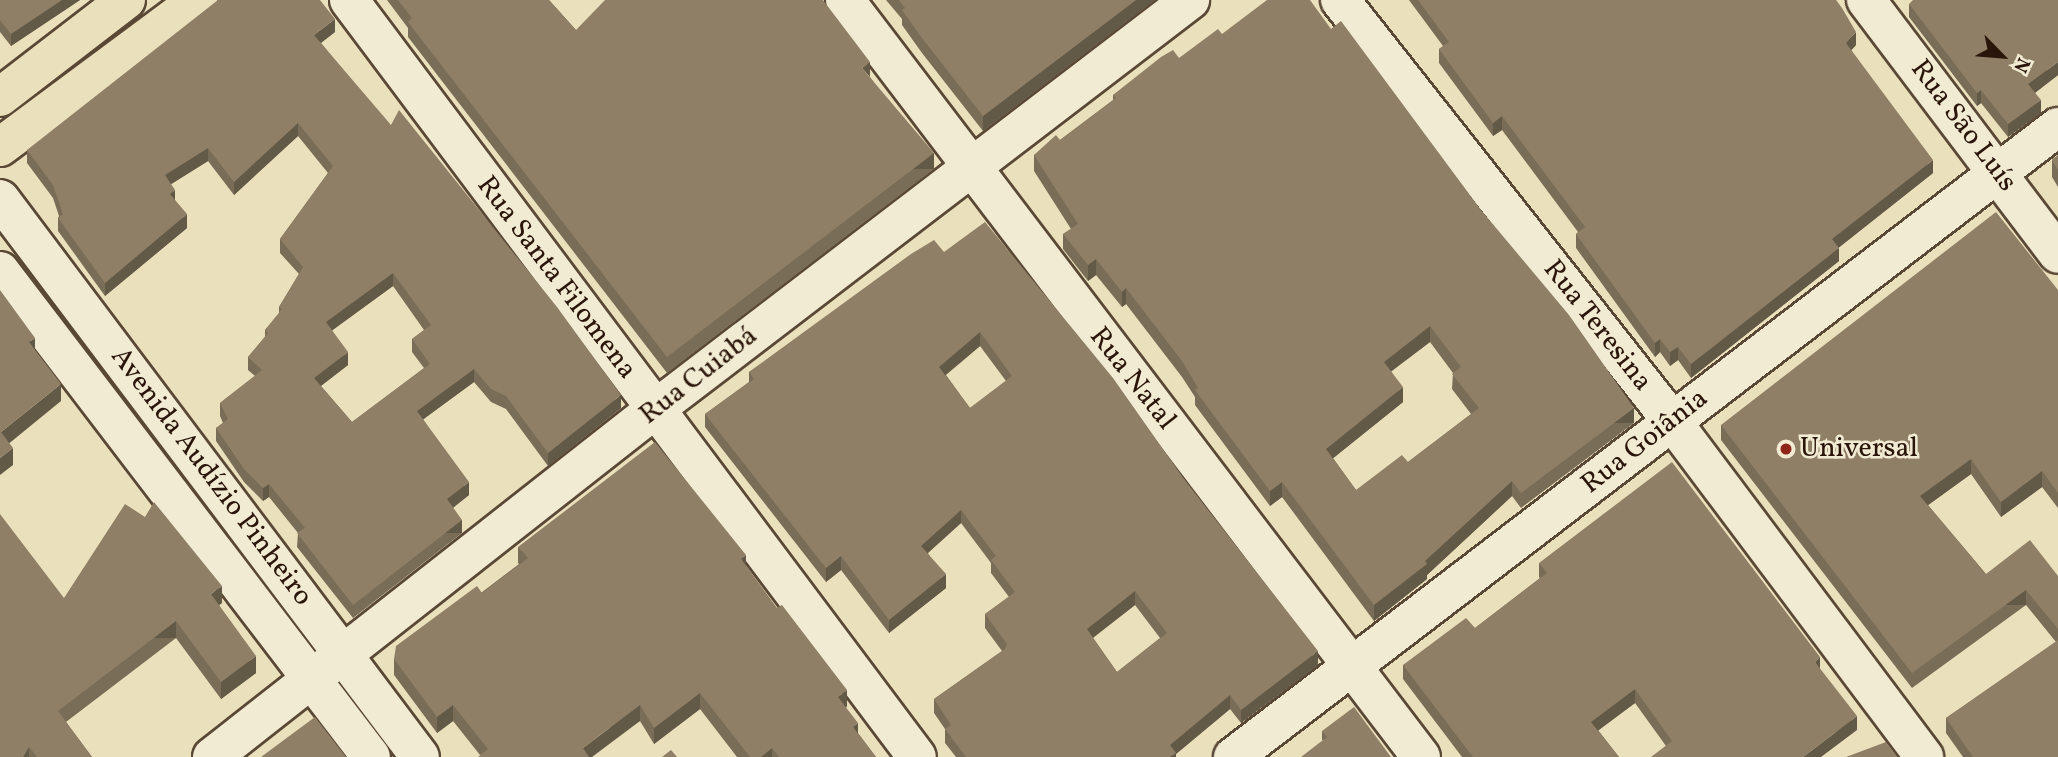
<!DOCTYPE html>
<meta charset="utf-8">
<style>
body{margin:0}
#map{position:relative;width:2058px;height:757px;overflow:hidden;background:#ebe0bc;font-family:Vollkorn,serif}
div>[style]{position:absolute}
.roads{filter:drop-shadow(2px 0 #5a4836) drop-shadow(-2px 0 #5a4836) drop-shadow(0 2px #5a4836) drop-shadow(0 -2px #5a4836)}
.minor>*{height:38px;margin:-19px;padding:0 19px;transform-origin:19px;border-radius:19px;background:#f2ebd3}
.major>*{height:38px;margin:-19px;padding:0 19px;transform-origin:19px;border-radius:19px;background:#ebe0bc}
.wall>*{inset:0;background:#7a6d58}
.shaded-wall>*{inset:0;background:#635947;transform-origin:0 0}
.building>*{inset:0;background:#8e7f66}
.dots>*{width:19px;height:19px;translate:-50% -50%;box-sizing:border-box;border:4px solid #f2ebd3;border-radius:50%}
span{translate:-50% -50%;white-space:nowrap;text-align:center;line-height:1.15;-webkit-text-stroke:5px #f2ebd3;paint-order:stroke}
.street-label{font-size:28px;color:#291509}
.poi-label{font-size:28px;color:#291509}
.left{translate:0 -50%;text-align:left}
.north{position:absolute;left:1967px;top:21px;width:70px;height:70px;-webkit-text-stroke:5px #f2ebd3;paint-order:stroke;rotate:115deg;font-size:19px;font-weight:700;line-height:28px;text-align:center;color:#291509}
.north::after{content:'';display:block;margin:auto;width:24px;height:32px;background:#291509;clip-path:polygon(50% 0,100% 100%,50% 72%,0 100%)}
</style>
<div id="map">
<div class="roads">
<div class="minor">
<i style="left:349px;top:0;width:946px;rotate:53.12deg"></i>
<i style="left:845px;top:0;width:951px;rotate:52.73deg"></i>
<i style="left:1340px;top:0;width:536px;rotate:51.74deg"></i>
<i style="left:1672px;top:421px;width:420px;rotate:53.1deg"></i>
<i style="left:1866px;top:0;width:318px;rotate:52.9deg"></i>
<i style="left:0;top:199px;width:698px;rotate:53.03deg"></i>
<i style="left:0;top:271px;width:611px;rotate:52.64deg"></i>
<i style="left:212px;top:757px;width:562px;rotate:-38.13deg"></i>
<i style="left:654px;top:410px;width:675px;rotate:-37.41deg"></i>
<i style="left:1233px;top:757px;width:1038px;rotate:-37.37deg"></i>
</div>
<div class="major">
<i style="left:0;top:97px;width:159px;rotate:-37.6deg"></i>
<i style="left:0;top:147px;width:247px;rotate:-36.6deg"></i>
</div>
</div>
<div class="wall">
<i style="clip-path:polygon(0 0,80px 0,11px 46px,0 32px)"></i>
<i style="clip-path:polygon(387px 0,549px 0,576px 30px,870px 77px,934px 169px,667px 373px,408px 37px,408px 28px)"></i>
<i style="clip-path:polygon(886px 0,1155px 0,983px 131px,922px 53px,902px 25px,902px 19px)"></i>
<i style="clip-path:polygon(1409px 0,1836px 0,1856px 45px,1851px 50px,1933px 173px,1838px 248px,1839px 261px,1691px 378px,1678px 360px,1670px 366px,1660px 352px,1655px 357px,1576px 248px,1576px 234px,1578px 232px,1502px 130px,1493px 136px,1439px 63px,1439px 49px,1443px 46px)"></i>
<i style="clip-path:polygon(1909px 4px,2058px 75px,2035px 93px,2041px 113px,2008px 137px,1981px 103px,1977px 106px,1909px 17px)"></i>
<i style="clip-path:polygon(evenodd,335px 32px,321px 43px,621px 408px,548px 466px,506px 409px,491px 402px,474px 382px,423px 419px,469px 495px,453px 508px,462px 533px,353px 618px,297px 547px,298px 533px,269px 497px,263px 501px,244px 482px,216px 441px,216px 428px,223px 423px,220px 416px,220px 403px,255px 376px,248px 370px,248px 357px,265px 337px,265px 330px,279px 314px,279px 307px,299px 274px,280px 253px,280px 239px,328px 173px,298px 136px,234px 195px,208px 161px,171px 184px,175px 200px,187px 228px,105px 296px,58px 231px,58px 218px,59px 216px,53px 198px,27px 163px,27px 150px,335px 32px,393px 286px,424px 330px,412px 339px,412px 352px,424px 368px,352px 422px,321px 386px,348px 365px,332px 330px,393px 286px)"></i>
<i style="clip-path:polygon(evenodd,1222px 34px,1634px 423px,1521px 508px,1512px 496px,1427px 575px,1427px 579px,1374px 621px,1282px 497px,1270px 506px,1195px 405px,1195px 397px,1182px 377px,1126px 304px,1122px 307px,1096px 275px,1088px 281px,1063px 249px,1063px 234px,1071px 229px,1034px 171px,1034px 155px,1060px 140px,1113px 100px,1113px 95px,1222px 34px,1430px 342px,1453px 373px,1452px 389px,1471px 414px,1408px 462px,1356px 490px,1333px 458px,1403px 402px,1391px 371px,1430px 342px)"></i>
<i style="clip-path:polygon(2058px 155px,2058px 187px,2052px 177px,2052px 160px)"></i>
<i style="clip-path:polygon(evenodd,944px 252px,1184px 479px,1318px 665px,1241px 723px,1230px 709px,1176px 754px,1176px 757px,956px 757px,945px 743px,945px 729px,934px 713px,934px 699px,1002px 651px,985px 628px,985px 614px,1009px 597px,991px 573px,991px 563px,961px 523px,928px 553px,946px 588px,889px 633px,841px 570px,826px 582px,705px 427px,705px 414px,749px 382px,749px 372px,944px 252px,980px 346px,1006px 381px,970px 408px,946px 375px,980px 346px,944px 252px,1135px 605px,1160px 638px,1117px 672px,1093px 638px,1135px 605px)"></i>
<i style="clip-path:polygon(2058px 290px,2058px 508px,2042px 487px,2001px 517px,1971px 474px,1928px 505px,1986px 574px,2058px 576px,2058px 757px,1963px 757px,1946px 733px,1946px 718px,2056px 642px,2026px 605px,1912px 688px,1721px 440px,1721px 425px)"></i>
<i style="clip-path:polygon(518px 547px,746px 566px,847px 706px,846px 708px,858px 733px,876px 757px,737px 757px,700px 709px,654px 744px,640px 721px,480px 755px,453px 721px,437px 733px,394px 675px,394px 659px,519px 564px,518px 563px)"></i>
<i style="clip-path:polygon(1539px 563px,1820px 669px,1857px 730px,1666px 746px,1635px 703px,1598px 730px,1619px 757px,1462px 757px,1403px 679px,1403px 665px,1475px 628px,1540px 578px,1539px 577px)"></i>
<i style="clip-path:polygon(64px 598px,222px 603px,219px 605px,256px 673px,221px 699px,176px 638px,66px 722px,92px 757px,0 757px)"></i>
<i style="clip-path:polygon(1322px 731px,1391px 757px,1322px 740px)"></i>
</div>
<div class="shaded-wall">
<i style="clip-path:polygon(62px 0,80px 0,11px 46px,11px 34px)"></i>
<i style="clip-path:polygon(1136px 0,1155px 0,983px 131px,983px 116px)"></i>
<i style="clip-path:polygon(335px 19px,335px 32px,314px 48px,314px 35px)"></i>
<i style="clip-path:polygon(1856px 32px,1856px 45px,1846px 56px,1846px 43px)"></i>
<i style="clip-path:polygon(870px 62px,870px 77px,862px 68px)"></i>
<i style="clip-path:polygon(2058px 62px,2058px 75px,2028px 98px,2028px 84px)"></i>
<i style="clip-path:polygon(1981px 90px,1981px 103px,1977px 106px,1977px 93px)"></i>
<i style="clip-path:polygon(2041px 100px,2041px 113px,2008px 137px,2008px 124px)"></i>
<i style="clip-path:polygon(1502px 116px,1502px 130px,1493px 136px,1493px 123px)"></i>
<i style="clip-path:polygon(298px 123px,298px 136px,234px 195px,234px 182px)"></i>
<i style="clip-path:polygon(208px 148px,208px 161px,165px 188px,165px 175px)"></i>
<i style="left:934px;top:153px;width:16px;height:336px;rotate:90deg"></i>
<i style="clip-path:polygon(1933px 160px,1933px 173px,1832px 253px,1832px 239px)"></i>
<i style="clip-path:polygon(175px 190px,175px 203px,170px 194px)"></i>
<i style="clip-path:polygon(187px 214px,187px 228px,105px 296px,105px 283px)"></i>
<i style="clip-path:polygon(1839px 248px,1839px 261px,1691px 378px,1691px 364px)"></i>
<i style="clip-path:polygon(1096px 259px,1096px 275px,1088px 281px,1088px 265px)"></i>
<i style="clip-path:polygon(393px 273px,393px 286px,326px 335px,326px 322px)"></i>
<i style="clip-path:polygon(1126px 288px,1126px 304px,1122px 307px,1122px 292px)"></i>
<i style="clip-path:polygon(1430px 326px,1430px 342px,1384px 377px,1384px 362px)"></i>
<i style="clip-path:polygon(980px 332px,980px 346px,939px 380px,939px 367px)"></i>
<i style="clip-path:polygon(35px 338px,35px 355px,29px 342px)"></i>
<i style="clip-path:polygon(1660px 339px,1660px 352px,1655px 357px,1655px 343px)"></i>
<i style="clip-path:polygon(1678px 347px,1678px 360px,1670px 366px,1670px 352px)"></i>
<i style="clip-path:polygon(348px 352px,348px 365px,314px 391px,314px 378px)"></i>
<i style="clip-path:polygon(474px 369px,474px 382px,417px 424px,417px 411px)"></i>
<i style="clip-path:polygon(61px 384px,61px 401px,1px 450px,1px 432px)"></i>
<i style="clip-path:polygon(1403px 387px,1403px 402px,1326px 464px,1326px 449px)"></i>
<i style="clip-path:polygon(621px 395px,621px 408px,548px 466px,548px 453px)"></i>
<i style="left:1634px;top:408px;width:15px;height:141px;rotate:90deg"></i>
<i style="clip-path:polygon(13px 448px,13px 465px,0 475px,0 458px)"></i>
<i style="clip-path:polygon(1971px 459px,1971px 474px,1920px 511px,1920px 496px)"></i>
<i style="clip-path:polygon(2042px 471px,2042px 487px,2001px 517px,2001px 502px)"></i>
<i style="clip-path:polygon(1512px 481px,1512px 496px,1427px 575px,1427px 579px,1374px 621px,1374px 605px,1425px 561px)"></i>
<i style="clip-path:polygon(469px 482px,469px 495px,447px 512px,447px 499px)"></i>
<i style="clip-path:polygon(1282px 482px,1282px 497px,1270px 506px,1270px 491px)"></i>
<i style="clip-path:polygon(269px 484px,269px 497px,263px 501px,263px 488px)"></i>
<i style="clip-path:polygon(961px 510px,961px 523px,921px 559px,921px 546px)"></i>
<i style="left:462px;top:520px;width:13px;height:138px;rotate:90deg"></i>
<i style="clip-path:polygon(746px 555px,746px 571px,741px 559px)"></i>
<i style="clip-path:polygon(841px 556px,841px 570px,826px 582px,826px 568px)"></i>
<i style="clip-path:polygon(946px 574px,946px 588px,889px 633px,889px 620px)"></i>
<i style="clip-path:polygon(222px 586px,222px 603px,211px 611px,211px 594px)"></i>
<i style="left:2026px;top:590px;width:15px;height:141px;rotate:90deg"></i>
<i style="clip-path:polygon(1135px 591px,1135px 605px,1087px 642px,1087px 629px)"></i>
<i style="left:176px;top:621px;width:17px;height:148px;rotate:90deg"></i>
<i style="clip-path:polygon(1318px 651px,1318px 665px,1241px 723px,1241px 710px)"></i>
<i style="clip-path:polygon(256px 656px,256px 673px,221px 699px,221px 682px)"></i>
<i style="clip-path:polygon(1820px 657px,1820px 671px,1815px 662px)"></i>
<i style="clip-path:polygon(1635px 689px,1635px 703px,1591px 736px,1591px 722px)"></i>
<i style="clip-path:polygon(847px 690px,847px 706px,838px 713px,838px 697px)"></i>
<i style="clip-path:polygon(700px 693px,700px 709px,654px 744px,654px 728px)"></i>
<i style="clip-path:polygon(1230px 695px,1230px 709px,1176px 754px,1176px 757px,1170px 757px,1170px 745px)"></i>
<i style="clip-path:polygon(453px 705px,453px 721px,437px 733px,437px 717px)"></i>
<i style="clip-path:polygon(640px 705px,640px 721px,592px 757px,583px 757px,583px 748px)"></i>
<i style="clip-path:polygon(1857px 716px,1857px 730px,1821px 757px,1803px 757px)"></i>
<i style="clip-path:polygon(858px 723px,858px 739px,853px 727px)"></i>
<i style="clip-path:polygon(29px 747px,29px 757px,23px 757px)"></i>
<i style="clip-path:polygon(772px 748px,772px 757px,761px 757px)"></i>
</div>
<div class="building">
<i style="clip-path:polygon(0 0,62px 0,11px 34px,0 20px)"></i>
<i style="clip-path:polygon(evenodd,218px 0,320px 0,335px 19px,314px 35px,391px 125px,399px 110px,557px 307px,621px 395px,548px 453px,506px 396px,491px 389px,474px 369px,417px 411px,469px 482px,447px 499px,462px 520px,353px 605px,297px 533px,305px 528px,269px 484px,263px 488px,244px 469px,216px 428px,228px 419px,220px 403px,262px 370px,248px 357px,268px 333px,265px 330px,282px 309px,279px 307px,303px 267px,280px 239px,333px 166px,298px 123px,234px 182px,208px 148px,165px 175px,175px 190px,170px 194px,187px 214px,105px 283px,58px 218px,63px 214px,53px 185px,27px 150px,218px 0,393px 273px,431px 325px,412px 339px,430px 364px,352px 422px,314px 378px,348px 352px,326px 322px,393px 273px)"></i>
<i style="clip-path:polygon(398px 0,549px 0,576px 30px,605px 0,823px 0,870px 62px,862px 68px,934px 153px,667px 357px,408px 22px,412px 18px)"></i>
<i style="clip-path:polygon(899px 0,1136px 0,983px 116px,922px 38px,902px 10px,905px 8px)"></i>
<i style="clip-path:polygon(evenodd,1267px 0,1310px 0,1331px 29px,1341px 21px,1481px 210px,1569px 315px,1634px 408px,1521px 493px,1512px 481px,1425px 561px,1427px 564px,1374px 605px,1282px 482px,1270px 491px,1195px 390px,1198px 388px,1182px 361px,1126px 288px,1122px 292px,1096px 259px,1088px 265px,1063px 234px,1078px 224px,1034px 155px,1056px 135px,1060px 140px,1116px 98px,1113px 95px,1161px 57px,1173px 50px,1179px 58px,1218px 29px,1222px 34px,1267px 0,1430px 326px,1461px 367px,1452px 374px,1479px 408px,1408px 462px,1402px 455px,1356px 490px,1326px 449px,1403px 387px,1384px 362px,1430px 326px)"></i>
<i style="clip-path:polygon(1418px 0,1836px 0,1842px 8px,1856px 32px,1846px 43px,1933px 160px,1832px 239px,1839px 248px,1691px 364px,1678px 347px,1670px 352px,1660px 339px,1655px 343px,1576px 234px,1585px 227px,1502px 116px,1493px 123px,1439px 49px,1449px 42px)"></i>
<i style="clip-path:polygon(1913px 0,2058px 0,2058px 62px,2028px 84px,2041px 100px,2008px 124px,1981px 90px,1977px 93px,1909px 4px)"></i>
<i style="clip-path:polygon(2058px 155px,2058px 170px,2052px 160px)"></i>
<i style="clip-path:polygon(1996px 212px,2058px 290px,2058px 493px,2042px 471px,2001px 502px,1971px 459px,1920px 496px,1986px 574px,2030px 540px,2058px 576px,2058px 629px,2026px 590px,1912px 673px,1721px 425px)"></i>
<i style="clip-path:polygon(evenodd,985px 222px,1113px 378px,1184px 479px,1318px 651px,1241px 710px,1230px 695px,1170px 745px,1176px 753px,1170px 757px,966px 757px,945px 729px,951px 725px,934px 699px,1005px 649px,1007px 644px,985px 614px,1015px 592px,991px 560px,996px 556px,961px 510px,921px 546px,946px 574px,889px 620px,841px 556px,826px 568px,705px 414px,754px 379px,749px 372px,911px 254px,934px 240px,944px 252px,985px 222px,980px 332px,1012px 376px,970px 408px,939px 367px,980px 332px,985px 222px,1135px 591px,1167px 633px,1117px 672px,1087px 629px,1135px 591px)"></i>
<i style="clip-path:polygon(0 290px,35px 338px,29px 342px,61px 384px,1px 432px,13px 448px,0 458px)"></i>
<i style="clip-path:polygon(655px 442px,746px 555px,741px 559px,777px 608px,782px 605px,847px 690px,838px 697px,858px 723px,853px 727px,876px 757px,779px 757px,772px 748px,761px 757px,750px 757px,700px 693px,654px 728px,640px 705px,583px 748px,589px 757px,478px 757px,488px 749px,453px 705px,437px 717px,394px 659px,396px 646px,477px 586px,482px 593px,528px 558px,518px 547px)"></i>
<i style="clip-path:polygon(1672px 462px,1820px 657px,1815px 662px,1857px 716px,1803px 757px,1651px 757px,1672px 741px,1635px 689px,1591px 722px,1619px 757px,1473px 757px,1403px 665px,1466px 618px,1475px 628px,1547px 573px,1539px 563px)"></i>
<i style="clip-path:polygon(154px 502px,222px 586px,211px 594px,256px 656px,221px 682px,176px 621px,58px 711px,92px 757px,37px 757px,29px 747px,23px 757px,0 757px,0 514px,64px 598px,125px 504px,145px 517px)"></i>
<i style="clip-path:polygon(2058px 640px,2058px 757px,1973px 757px,1946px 718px)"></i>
<i style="clip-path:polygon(1354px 707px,1391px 757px,1301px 757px,1327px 737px,1322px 731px)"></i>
<i style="clip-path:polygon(315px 717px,346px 757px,261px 757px)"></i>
<i style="clip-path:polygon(1886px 742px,1897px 757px,1846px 757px)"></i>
<i style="clip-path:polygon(671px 750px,677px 757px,662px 757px)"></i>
</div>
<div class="dots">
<i style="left:1786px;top:449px;background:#8f2418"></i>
</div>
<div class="street-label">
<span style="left:1963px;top:126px;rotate:53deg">Rua São Luís</span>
<span style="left:556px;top:278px;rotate:53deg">Rua Santa Filomena</span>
<span style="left:1597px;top:326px;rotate:52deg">Rua Teresina</span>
<span style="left:699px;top:376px;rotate:-38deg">Rua Cuiabá</span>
<span style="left:1132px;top:379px;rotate:52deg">Rua Natal</span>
<span style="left:1645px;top:442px;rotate:-38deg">Rua Goiânia</span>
<span style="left:211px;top:477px;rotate:53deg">Avenida Audízio Pinheiro</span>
</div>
<div class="poi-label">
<span class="left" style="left:1800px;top:449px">Universal</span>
</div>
<div class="north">N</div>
</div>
